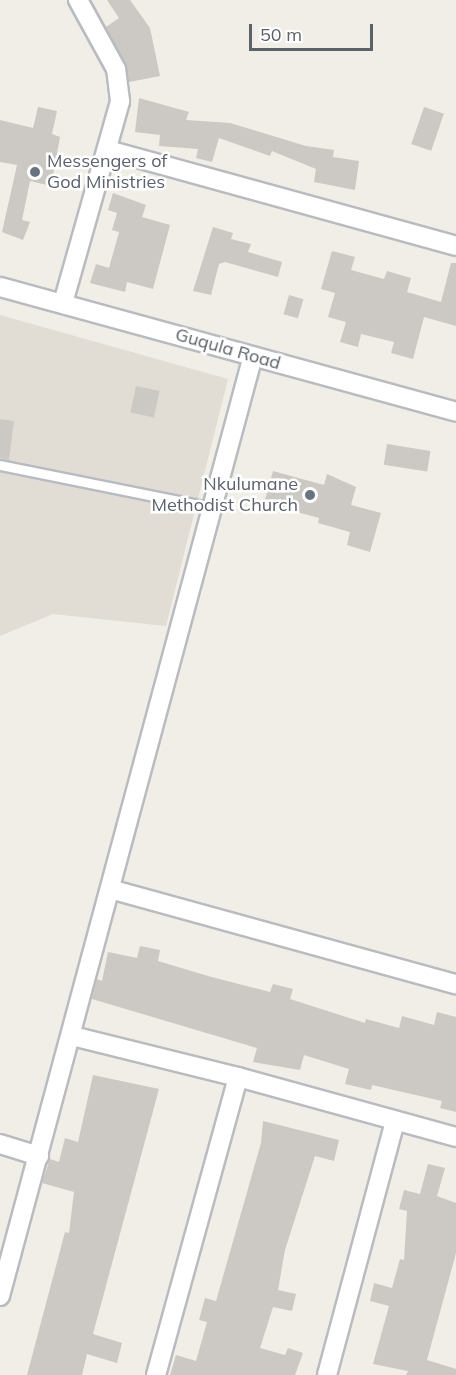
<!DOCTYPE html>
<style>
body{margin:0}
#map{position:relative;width:456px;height:1375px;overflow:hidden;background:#f0eee6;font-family:Mulish,sans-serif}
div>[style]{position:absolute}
.education>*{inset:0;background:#e1ddd4}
.building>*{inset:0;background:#ccc8c3;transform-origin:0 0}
.roads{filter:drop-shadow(2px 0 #b8bcc0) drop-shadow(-2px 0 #b8bcc0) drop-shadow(0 2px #b8bcc0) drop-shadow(0 -2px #b8bcc0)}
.service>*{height:9px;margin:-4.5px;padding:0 4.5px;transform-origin:4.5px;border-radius:4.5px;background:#fff}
.minor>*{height:18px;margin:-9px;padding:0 9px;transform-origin:9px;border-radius:9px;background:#fff}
.dots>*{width:16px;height:16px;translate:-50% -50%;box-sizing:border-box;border:3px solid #fff;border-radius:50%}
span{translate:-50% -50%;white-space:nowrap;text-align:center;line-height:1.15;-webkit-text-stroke:5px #fff;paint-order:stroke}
.worship-label{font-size:18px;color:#5b616d}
.left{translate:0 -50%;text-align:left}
.right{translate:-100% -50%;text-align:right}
.street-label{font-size:18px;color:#5d6267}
.scale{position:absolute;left:249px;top:24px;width:124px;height:27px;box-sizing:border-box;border:3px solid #5d6267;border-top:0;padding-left:8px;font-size:18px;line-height:21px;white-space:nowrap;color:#5d6267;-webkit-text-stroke:4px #fff;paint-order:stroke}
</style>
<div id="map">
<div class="education">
<i style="clip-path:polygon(0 315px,228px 379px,166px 626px,53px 614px,0 636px)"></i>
</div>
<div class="building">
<i style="clip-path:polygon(107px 0,130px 0,150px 28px,160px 76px,129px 82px,126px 64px,106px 27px,119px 18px)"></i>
<i style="clip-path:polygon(139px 98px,189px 112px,186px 120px,230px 123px,306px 146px,334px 150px,333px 157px,359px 161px,355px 190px,314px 182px,316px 169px,272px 151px,270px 156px,219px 138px,212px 162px,196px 158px,198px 149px,159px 146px,160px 135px,135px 132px)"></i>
<i style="clip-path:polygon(38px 107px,57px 111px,52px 134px,60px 137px,51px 186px,30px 181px,22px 220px,30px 222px,23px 240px,2px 232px,17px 165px,0 162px,0 120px,33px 128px)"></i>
<i style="left:424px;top:107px;width:21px;height:39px;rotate:19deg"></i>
<i style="clip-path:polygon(113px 193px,146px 205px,142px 217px,170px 225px,153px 289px,127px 282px,125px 292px,90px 283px,96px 264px,109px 268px,119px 232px,112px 230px,117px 213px,108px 210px)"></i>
<i style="clip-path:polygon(213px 227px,233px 233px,231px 239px,251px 244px,248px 252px,282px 262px,278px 277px,225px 262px,219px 264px,211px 295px,193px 291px)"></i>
<i style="clip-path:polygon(332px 251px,355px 257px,351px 270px,384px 279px,387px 271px,411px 278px,407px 292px,441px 302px,451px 263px,456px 263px,456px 326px,424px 317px,413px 359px,391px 353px,394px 342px,361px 334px,358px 347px,340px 342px,346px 322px,328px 317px,335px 293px,321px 289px)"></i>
<i style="left:289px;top:295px;width:15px;height:20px;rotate:16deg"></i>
<i style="left:136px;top:386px;width:24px;height:27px;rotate:12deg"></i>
<i style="clip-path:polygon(0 419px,14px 421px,9px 460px,0 458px)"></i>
<i style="left:387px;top:444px;width:44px;height:21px;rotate:9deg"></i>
<i style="clip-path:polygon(273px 471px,324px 485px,327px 474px,356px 487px,351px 505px,381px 513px,370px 552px,347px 545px,350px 532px,318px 523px,319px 518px,264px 503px)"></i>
<i style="clip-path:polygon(140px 946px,160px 950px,158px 961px,208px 976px,270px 992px,273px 984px,293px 989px,290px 999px,365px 1023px,366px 1019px,399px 1028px,402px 1016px,434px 1025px,437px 1012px,456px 1017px,456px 1112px,440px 1108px,442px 1101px,372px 1085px,371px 1090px,345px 1084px,349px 1069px,304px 1055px,300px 1070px,253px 1062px,257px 1048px,92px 999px,97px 979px,102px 981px,108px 952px,137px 958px)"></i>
<i style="clip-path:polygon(93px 1075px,159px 1089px,93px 1334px,122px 1343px,117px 1363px,87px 1354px,82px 1375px,27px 1375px,65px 1232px,69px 1233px,74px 1192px,42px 1183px,50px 1159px,59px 1162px,65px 1138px,78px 1142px)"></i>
<i style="clip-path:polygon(263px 1121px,339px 1140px,334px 1161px,315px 1156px,285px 1250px,278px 1290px,296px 1294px,292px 1311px,273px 1307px,260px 1348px,285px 1355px,288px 1348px,303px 1353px,295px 1375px,170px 1375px,176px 1355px,196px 1361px,207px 1322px,199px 1320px,205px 1298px,216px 1301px,261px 1143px)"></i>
<i style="clip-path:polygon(428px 1164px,445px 1168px,437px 1196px,456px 1203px,456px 1253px,427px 1360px,456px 1369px,456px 1375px,406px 1375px,408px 1371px,373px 1364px,389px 1306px,370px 1301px,374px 1283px,392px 1288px,400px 1259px,404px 1260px,407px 1211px,399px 1209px,404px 1190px,420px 1194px)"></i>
</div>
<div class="roads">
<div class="service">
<i style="left:0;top:465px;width:217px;rotate:11.4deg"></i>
</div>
<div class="minor">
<i style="left:108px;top:150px;width:361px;rotate:15.4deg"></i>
<i style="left:0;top:287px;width:473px;rotate:15.3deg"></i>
<i style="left:63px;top:303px;width:210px;rotate:-74.2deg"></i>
<i style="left:120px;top:101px;width:32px;rotate:-97deg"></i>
<i style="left:116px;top:69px;width:79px;rotate:-118.8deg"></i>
<i style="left:110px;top:889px;width:359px;rotate:15.4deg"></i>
<i style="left:72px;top:1036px;width:171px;rotate:13.9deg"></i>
<i style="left:238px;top:1077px;width:226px;rotate:15.4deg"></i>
<i style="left:0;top:1144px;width:41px;rotate:17.1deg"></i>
<i style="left:0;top:1296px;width:973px;rotate:-74.94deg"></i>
<i style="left:156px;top:1375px;width:309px;rotate:-74.6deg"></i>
<i style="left:327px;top:1375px;width:263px;rotate:-75deg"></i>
</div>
</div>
<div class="dots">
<i style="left:35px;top:172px;background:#6b7280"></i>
<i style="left:310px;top:495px;background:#6b7280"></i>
</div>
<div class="worship-label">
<span class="left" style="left:47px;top:172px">Messengers of<br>God Ministries</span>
<span class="right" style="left:298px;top:495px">Nkulumane<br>Methodist Church</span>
</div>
<div class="street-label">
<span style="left:228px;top:349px;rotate:16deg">Guqula Road</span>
</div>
<div class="scale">50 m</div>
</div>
